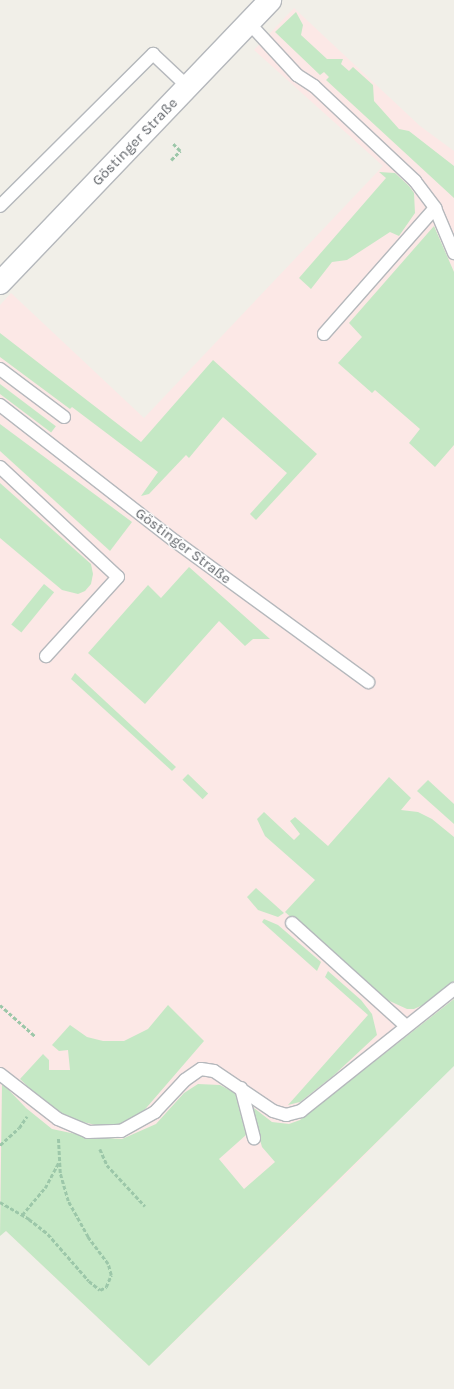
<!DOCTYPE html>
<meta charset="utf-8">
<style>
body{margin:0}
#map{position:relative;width:454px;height:1389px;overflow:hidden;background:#f1efe8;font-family:Karla,sans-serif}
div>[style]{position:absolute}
.medical>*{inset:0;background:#fce8e6}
.green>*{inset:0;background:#c5e8c5;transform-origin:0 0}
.path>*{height:2.5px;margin-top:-1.25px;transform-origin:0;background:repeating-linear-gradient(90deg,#9cc7a9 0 4px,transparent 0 6px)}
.roads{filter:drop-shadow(1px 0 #b5b8bc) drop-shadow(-1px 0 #b5b8bc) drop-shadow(0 1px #b5b8bc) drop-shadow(0 -1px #b5b8bc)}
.lane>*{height:12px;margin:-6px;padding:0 6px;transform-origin:6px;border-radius:6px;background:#fff}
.street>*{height:22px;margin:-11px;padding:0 11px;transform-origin:11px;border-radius:11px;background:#fff}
span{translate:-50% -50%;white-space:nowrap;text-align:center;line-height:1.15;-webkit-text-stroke:3px #fff;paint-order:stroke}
.street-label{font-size:15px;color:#5f6368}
</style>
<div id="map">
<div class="medical">
<i style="clip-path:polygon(294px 8px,420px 126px,454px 151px,454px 1062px,353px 1168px,149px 1366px,6px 1231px,0 1236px,0 305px,11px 293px,144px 418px,383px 166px,254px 50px)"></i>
</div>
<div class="green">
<i style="clip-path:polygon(296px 12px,303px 25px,301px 35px,327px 59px,343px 59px,341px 64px,349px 71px,353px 67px,373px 85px,374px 101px,399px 129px,409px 131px,454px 166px,454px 198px,326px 80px,329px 77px,324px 72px,320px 75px,275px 32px)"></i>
<i style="clip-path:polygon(379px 172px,395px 173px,409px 186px,414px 193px,415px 213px,399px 236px,390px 232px,347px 260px,332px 262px,311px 289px,299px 278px,386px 178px)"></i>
<i style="clip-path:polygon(434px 226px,454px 272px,454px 445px,435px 467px,409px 443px,420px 429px,375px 390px,372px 393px,338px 363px,362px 337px,349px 323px)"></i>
<i style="clip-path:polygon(0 333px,141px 442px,213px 360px,317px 454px,256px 520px,250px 514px,287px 473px,223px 417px,189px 458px,186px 455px,149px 494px,141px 496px,158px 472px,72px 407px,70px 409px,0 357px)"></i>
<i style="left:0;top:384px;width:70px;height:8px;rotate:37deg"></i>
<i style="clip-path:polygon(0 424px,132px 522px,110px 551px,0 451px)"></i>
<i style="clip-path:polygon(0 483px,91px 564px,93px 574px,91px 584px,85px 591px,78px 594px,62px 590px,0 538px)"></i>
<i style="clip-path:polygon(189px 567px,270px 639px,253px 639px,245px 646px,219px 621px,145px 704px,88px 653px,148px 585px,161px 598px)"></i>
<i style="left:44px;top:584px;width:13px;height:52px;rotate:39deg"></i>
<i style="clip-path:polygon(75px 673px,176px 767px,172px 771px,71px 679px)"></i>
<i style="left:188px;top:774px;width:28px;height:8px;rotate:44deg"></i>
<i style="clip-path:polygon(389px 777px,411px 798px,401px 810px,418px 812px,432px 819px,454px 837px,454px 981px,425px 1004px,414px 1009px,407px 1009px,383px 998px,285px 912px,315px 880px,265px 836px,257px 819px,264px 812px,294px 840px,300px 834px,290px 821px,295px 817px,328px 846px)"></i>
<i style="clip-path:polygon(428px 780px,454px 804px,454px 824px,417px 791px)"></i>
<i style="clip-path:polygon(256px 888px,284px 913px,278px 917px,258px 910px,247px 897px)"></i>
<i style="clip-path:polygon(264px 919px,278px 925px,321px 962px,317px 971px,262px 922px)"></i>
<i style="clip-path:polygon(328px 971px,361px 1000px,372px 1014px,377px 1035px,333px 1076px,300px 1102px,288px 1105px,368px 1015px,325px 977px)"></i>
<i style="clip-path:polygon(454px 999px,454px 1066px,149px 1366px,6px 1231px,0 1236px,2px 1083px,26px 1108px,52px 1129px,90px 1137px,122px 1139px,156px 1124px,184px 1093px,198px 1084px,220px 1085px,235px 1093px,246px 1135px,219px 1159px,244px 1189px,275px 1162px,262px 1147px,250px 1105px,272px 1122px,289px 1124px,300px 1120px)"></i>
<i style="clip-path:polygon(168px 1005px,204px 1041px,141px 1114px,130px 1122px,104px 1127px,70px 1119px,48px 1106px,20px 1079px,43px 1054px,49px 1060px,49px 1070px,70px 1070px,68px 1050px,59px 1051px,52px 1045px,70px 1025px,87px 1037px,103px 1041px,124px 1041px,148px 1029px)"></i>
</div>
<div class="path">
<i style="left:171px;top:160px;width:13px;rotate:-45deg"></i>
<i style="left:180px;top:151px;width:11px;rotate:-135deg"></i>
<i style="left:0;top:1005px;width:47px;rotate:41.5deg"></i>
<i style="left:0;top:1145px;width:25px;rotate:-42deg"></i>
<i style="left:19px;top:1128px;width:14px;rotate:-56deg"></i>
<i style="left:100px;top:1149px;width:17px;rotate:66deg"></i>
<i style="left:107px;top:1165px;width:56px;rotate:47.2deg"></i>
<i style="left:0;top:1202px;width:34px;rotate:30deg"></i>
<i style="left:29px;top:1219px;width:24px;rotate:38deg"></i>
<i style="left:48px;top:1234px;width:62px;rotate:48.9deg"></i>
<i style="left:89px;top:1281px;width:14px;rotate:39deg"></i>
<i style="left:100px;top:1290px;width:7px;rotate:-27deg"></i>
<i style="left:106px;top:1287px;width:13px;rotate:-67deg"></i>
<i style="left:111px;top:1275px;width:11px;rotate:-105deg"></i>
<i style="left:108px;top:1264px;width:34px;rotate:-127deg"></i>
<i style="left:88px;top:1237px;width:41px;rotate:-119.1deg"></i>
<i style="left:68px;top:1201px;width:29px;rotate:-106deg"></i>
<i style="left:60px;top:1173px;width:36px;rotate:-93deg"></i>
<i style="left:22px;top:1215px;width:35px;rotate:-50deg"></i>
<i style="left:45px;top:1188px;width:30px;rotate:-62deg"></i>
</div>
<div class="roads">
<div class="lane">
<i style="left:249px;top:23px;width:71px;rotate:47.3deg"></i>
<i style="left:297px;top:75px;width:20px;rotate:33deg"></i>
<i style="left:314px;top:86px;width:139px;rotate:43.2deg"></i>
<i style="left:415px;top:181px;width:34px;rotate:53deg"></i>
<i style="left:435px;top:208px;width:168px;rotate:131.4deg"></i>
<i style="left:0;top:206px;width:216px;rotate:-44.8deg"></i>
<i style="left:153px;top:54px;width:48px;rotate:43.3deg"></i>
<i style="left:435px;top:208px;width:49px;rotate:67.1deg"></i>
<i style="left:0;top:369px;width:80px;rotate:36.9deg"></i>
<i style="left:0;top:405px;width:223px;rotate:37.9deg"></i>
<i style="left:176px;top:542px;width:238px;rotate:36.1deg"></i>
<i style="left:0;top:467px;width:161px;rotate:43deg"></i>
<i style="left:118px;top:577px;width:107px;rotate:132.3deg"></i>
<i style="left:292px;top:923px;width:154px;rotate:42.1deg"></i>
<i style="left:0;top:1074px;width:73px;rotate:37.8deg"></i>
<i style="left:58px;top:1119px;width:33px;rotate:23deg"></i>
<i style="left:88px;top:1132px;width:33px;rotate:-2deg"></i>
<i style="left:121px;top:1131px;width:39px;rotate:-29deg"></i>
<i style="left:155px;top:1112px;width:44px;rotate:-46.8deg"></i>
<i style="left:185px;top:1080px;width:19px;rotate:-35deg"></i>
<i style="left:201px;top:1069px;width:13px;rotate:9deg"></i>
<i style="left:214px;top:1071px;width:71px;rotate:34.1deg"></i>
<i style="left:273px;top:1111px;width:14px;rotate:17deg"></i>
<i style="left:286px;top:1115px;width:16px;rotate:-15deg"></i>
<i style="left:301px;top:1111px;width:196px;rotate:-38.6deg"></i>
<i style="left:241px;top:1088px;width:52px;rotate:75.4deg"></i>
</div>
<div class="street">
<i style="left:0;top:283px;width:391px;rotate:-46.3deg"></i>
</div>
</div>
<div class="street-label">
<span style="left:135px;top:142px;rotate:-46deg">Göstinger Straße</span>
<span style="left:183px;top:546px;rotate:37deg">Göstinger Straße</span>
</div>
</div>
